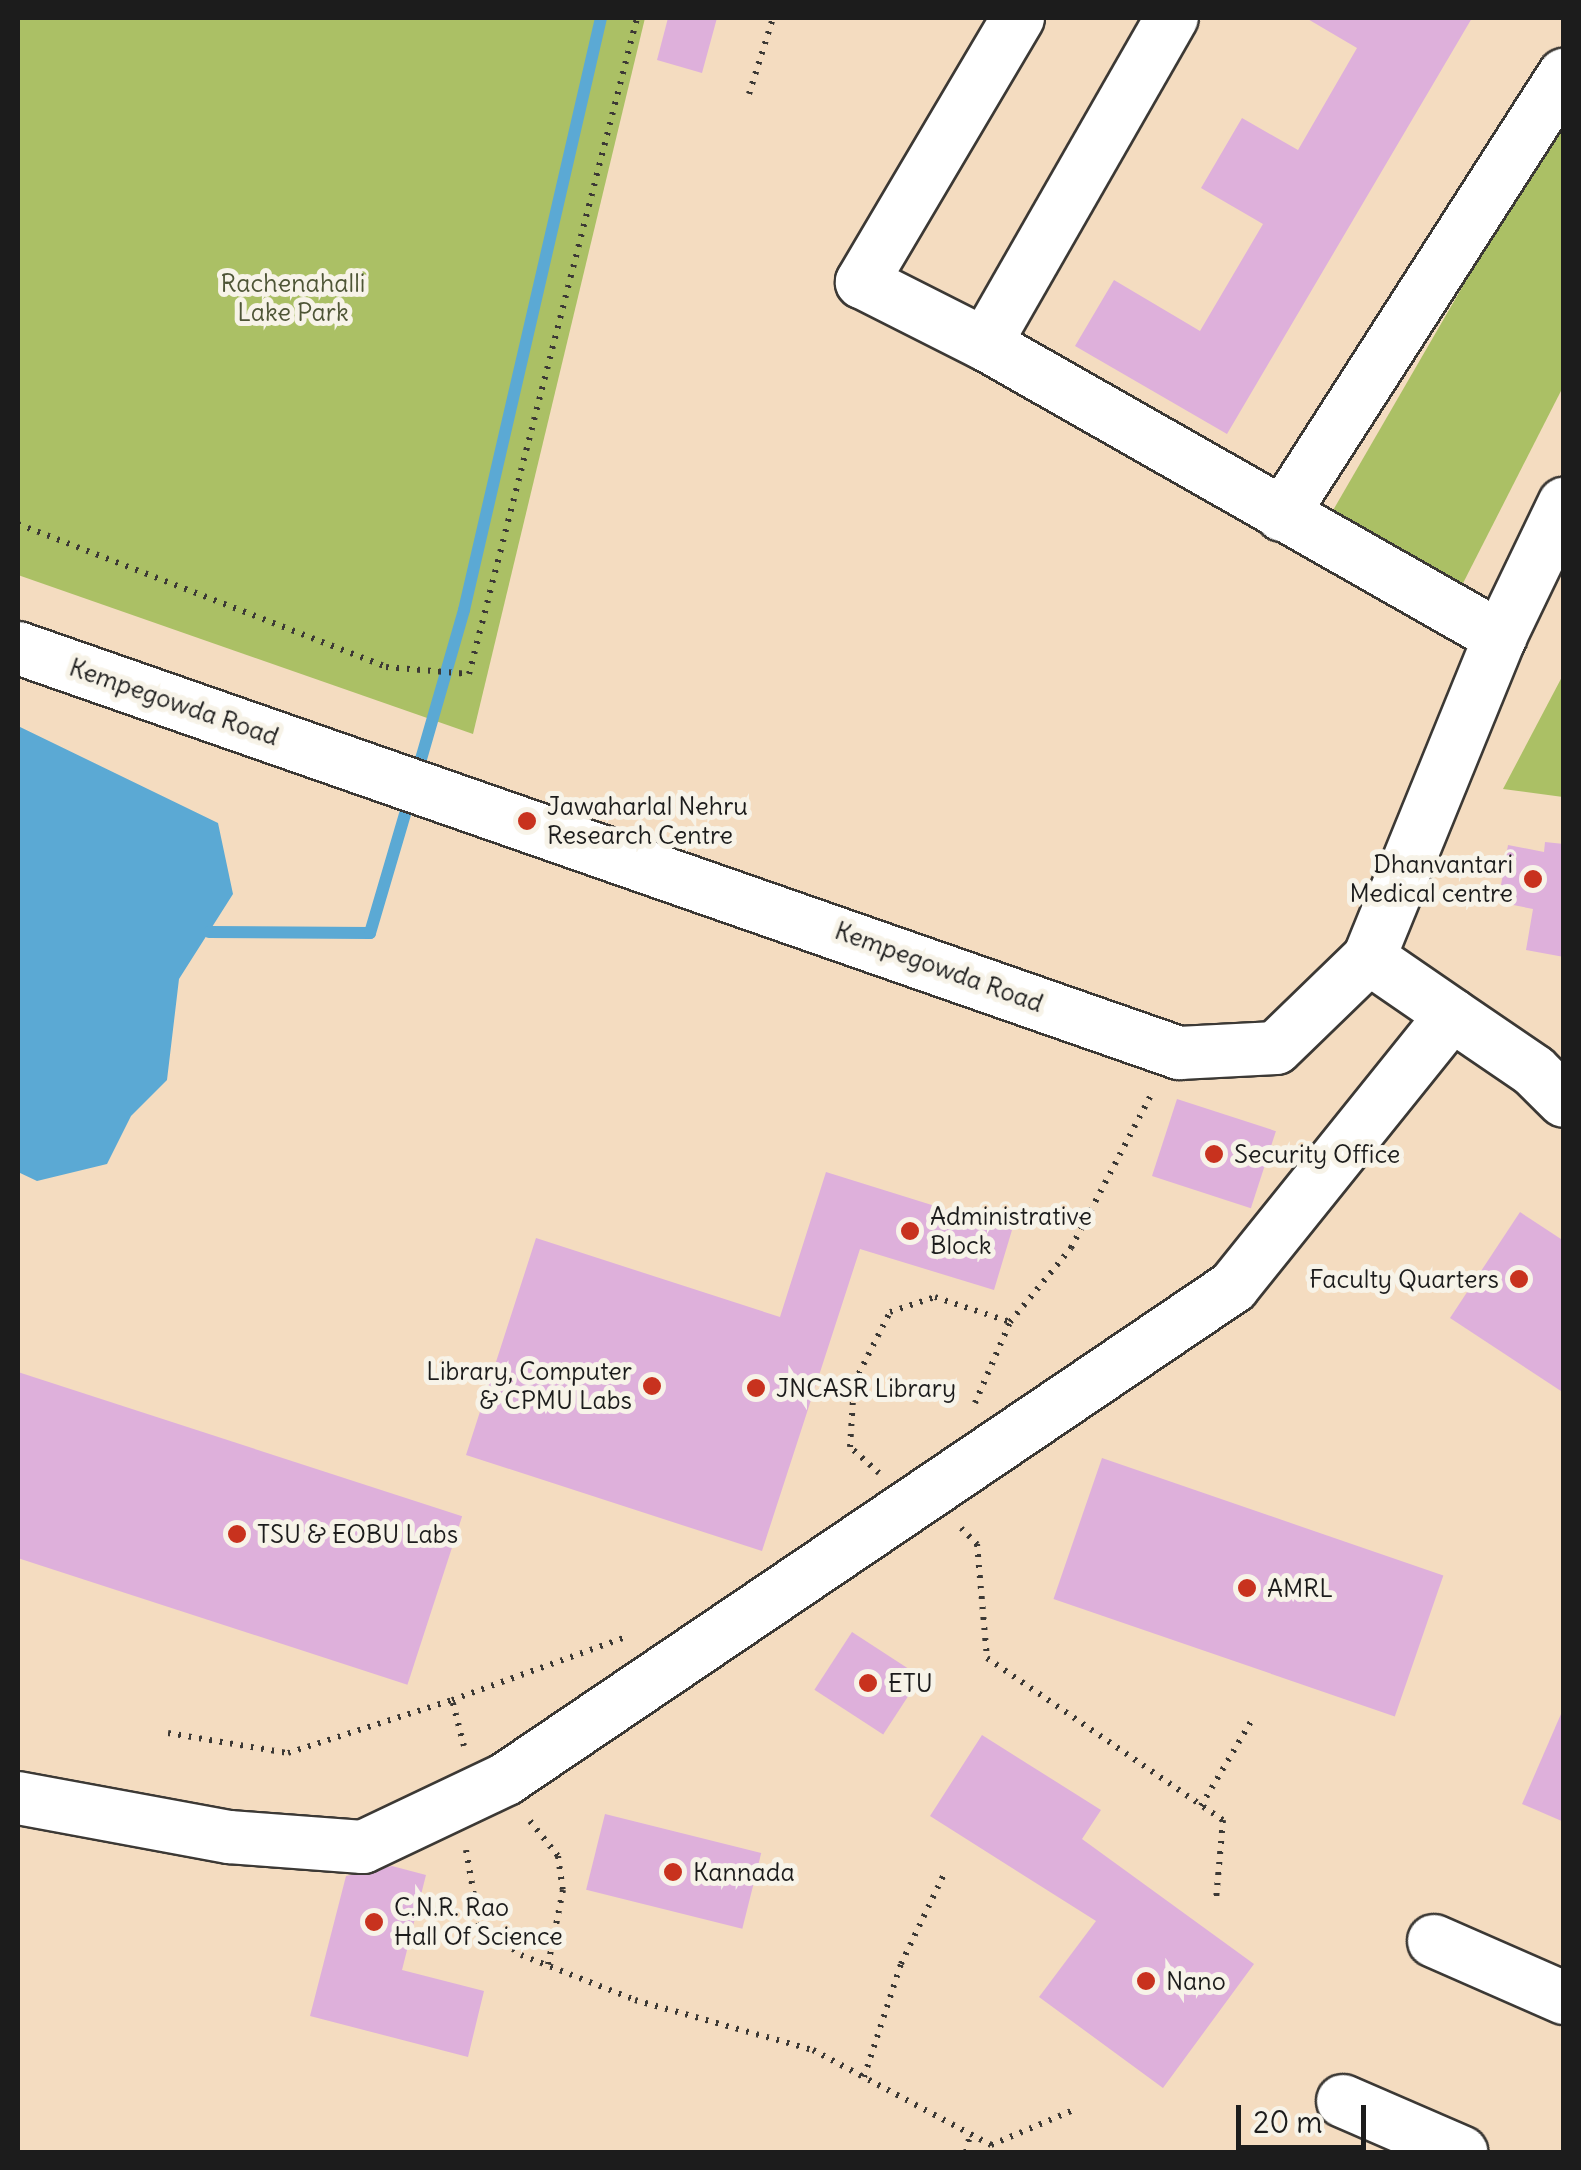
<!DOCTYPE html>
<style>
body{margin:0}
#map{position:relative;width:1581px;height:2170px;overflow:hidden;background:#f4dcc0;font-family:Delius,sans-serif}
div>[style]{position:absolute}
.green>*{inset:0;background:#abc065}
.water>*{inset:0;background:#5ba9d4}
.stream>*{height:12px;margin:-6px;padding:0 6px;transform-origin:6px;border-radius:6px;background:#5ba9d4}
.building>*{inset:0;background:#deb0db;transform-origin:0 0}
.path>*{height:6px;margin-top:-3px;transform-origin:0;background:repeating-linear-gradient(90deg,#3c3935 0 2.5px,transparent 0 10.5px)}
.roads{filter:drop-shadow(2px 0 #3c3935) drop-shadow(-2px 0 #3c3935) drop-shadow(0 2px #3c3935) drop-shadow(0 -2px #3c3935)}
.minor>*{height:52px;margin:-26px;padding:0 26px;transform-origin:26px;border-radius:26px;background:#fff}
.dots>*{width:28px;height:28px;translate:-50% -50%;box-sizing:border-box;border:5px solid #f7f3e8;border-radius:50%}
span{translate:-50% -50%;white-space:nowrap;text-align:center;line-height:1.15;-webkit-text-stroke:10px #f7f3e8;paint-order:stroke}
.park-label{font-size:25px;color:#4e5536}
.street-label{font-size:25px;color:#1c1c1c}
.poi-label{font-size:25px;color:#1c1c1c}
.left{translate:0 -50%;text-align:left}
.right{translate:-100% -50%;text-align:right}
.frame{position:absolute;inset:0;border:20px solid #1c1c1c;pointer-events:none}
.scale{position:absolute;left:1236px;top:2105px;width:130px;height:45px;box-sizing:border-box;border:5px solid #1c1c1c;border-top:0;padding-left:12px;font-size:30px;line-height:35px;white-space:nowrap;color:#1c1c1c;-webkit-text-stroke:8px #f7f3e8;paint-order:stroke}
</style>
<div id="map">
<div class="green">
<i style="clip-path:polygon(18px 18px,645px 18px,473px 734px,18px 575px)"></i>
<i style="clip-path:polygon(1563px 113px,1563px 387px,1457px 595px,1328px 519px)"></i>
<i style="clip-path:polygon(1563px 675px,1563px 797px,1503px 789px)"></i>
</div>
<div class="water">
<i style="clip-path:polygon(18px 726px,218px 823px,233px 894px,179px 979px,167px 1080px,131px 1116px,107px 1164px,37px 1181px,18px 1172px)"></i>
</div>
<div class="stream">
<i style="left:417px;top:773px;width:170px;rotate:-73.9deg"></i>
<i style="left:464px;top:610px;width:608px;rotate:-76.97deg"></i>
<i style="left:209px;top:932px;width:161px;rotate:0.4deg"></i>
<i style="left:370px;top:933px;width:142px;rotate:-73.6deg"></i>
</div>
<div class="building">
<i style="clip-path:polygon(668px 18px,717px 18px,702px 73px,657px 60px)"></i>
<i style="clip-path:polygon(1306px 18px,1472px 18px,1227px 434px,1075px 346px,1114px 280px,1200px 331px,1263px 224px,1201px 188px,1242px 118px,1298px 150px,1357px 48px)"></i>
<i style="clip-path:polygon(1545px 842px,1564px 844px,1564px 957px,1526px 950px,1533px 909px,1498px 902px,1508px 845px,1544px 852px)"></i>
<i style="left:1177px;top:1099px;width:104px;height:81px;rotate:18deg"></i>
<i style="clip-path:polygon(826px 1172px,1012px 1230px,994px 1290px,860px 1249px,762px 1551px,466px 1455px,536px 1238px,780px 1317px)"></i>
<i style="clip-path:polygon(1520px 1212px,1564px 1241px,1564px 1393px,1450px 1318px)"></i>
<i style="left:18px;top:1372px;width:467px;height:177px;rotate:18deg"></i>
<i style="left:1102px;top:1458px;width:361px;height:149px;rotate:19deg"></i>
<i style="left:852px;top:1632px;width:82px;height:69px;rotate:33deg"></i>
<i style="clip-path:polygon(1564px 1707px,1564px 1822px,1522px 1804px)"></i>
<i style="clip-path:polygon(982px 1735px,1101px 1810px,1082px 1839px,1254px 1964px,1163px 2088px,1039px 1997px,1096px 1921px,930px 1816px)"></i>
<i style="left:605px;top:1814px;width:161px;height:78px;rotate:14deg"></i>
<i style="clip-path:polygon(392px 1866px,426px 1875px,402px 1970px,484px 1991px,468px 2057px,310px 2016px,346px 1876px)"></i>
</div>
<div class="path">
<i style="left:749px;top:94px;width:80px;rotate:-72.5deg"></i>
<i style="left:18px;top:524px;width:395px;rotate:21.2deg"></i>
<i style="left:386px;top:667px;width:83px;rotate:4.8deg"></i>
<i style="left:469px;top:674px;width:677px;rotate:-75.64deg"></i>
<i style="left:975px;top:1403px;width:88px;rotate:-66.6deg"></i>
<i style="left:879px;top:1473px;width:39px;rotate:-138deg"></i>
<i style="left:850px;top:1447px;width:64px;rotate:-86.4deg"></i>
<i style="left:854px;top:1383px;width:80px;rotate:-63.1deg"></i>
<i style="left:890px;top:1312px;width:47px;rotate:-18.4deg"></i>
<i style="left:935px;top:1297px;width:79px;rotate:18.4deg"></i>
<i style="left:1010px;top:1322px;width:96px;rotate:-50.5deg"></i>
<i style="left:1071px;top:1248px;width:177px;rotate:-62.4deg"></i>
<i style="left:961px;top:1528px;width:23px;rotate:45deg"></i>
<i style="left:977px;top:1544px;width:114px;rotate:85deg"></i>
<i style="left:987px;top:1658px;width:286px;rotate:34.5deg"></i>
<i style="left:1223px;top:1820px;width:80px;rotate:95deg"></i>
<i style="left:168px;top:1733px;width:122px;rotate:9.5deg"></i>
<i style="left:288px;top:1753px;width:172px;rotate:-17.9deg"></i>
<i style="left:464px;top:1746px;width:48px;rotate:-104.6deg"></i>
<i style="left:452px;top:1700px;width:185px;rotate:-19.9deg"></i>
<i style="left:1201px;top:1806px;width:102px;rotate:-59.4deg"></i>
<i style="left:530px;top:1821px;width:45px;rotate:51.3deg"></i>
<i style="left:558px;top:1856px;width:34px;rotate:82deg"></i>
<i style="left:563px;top:1890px;width:76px;rotate:101.3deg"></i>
<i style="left:466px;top:1850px;width:75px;rotate:80deg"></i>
<i style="left:479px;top:1924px;width:52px;rotate:36.4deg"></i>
<i style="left:521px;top:1955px;width:123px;rotate:21.5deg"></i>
<i style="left:635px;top:2000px;width:185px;rotate:15.7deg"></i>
<i style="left:813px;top:2050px;width:202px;rotate:28.1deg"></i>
<i style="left:991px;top:2145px;width:87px;rotate:-23deg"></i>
<i style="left:864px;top:2077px;width:119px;rotate:-71.9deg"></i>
<i style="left:901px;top:1964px;width:102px;rotate:-64.4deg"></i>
<i style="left:966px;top:2152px;width:18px;rotate:-77deg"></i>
</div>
<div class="roads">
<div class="minor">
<i style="left:1018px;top:18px;width:307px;rotate:120.6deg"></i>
<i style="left:862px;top:282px;width:138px;rotate:26.8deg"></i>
<i style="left:985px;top:344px;width:593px;rotate:29.64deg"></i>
<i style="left:985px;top:344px;width:376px;rotate:-60.2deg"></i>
<i style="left:1282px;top:515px;width:523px;rotate:-57.34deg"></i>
<i style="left:18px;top:648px;width:1230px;rotate:19.23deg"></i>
<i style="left:1179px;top:1053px;width:97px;rotate:-3deg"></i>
<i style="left:1276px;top:1048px;width:129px;rotate:-44.1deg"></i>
<i style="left:1369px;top:958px;width:347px;rotate:-67.8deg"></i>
<i style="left:1500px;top:637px;width:148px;rotate:-64.3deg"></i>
<i style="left:1452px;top:1015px;width:99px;rotate:34.3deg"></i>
<i style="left:1534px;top:1071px;width:42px;rotate:45deg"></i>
<i style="left:18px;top:1798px;width:215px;rotate:10.5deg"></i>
<i style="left:229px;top:1837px;width:134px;rotate:4.3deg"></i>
<i style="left:363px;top:1847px;width:158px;rotate:-25.4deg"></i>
<i style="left:506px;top:1779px;width:878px;rotate:-34.09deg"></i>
<i style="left:1233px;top:1287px;width:349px;rotate:-51.2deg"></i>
<i style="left:1452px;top:1015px;width:101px;rotate:-145.5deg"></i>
<i style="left:1434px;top:1941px;width:142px;rotate:23.7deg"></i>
<i style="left:1343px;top:2101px;width:129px;rotate:23.4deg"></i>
</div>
</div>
<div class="dots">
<i style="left:527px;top:821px;background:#c8321e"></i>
<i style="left:1533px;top:879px;background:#c8321e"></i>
<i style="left:1214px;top:1154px;background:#c8321e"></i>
<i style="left:910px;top:1231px;background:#c8321e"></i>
<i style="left:1519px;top:1279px;background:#c8321e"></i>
<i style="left:652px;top:1386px;background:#c8321e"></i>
<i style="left:756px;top:1388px;background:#c8321e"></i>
<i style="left:237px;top:1534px;background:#c8321e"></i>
<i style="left:1247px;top:1588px;background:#c8321e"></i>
<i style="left:868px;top:1683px;background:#c8321e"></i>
<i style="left:673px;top:1872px;background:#c8321e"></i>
<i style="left:374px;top:1922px;background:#c8321e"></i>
<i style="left:1146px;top:1981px;background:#c8321e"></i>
</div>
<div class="park-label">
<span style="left:293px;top:298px">Rachenahalli<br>Lake Park</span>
</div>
<div class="street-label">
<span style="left:174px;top:702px;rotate:19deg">Kempegowda Road</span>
<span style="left:939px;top:967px;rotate:20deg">Kempegowda Road</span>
</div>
<div class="poi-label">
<span class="left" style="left:547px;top:821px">Jawaharlal Nehru<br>Research Centre</span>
<span class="right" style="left:1513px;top:879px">Dhanvantari<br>Medical centre</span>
<span class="left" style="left:1234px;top:1154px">Security Office</span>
<span class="left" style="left:930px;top:1231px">Administrative<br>Block</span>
<span class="right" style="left:1499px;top:1279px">Faculty Quarters</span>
<span class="right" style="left:632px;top:1386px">Library, Computer<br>&amp; CPMU Labs</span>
<span class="left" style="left:776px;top:1388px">JNCASR Library</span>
<span class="left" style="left:257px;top:1534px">TSU &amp; EOBU Labs</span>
<span class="left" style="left:1267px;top:1588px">AMRL</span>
<span class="left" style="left:888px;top:1683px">ETU</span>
<span class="left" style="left:693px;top:1872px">Kannada</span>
<span class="left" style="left:394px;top:1922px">C.N.R. Rao<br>Hall Of Science</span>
<span class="left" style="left:1166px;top:1981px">Nano</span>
</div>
<div class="frame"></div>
<div class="scale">20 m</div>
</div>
